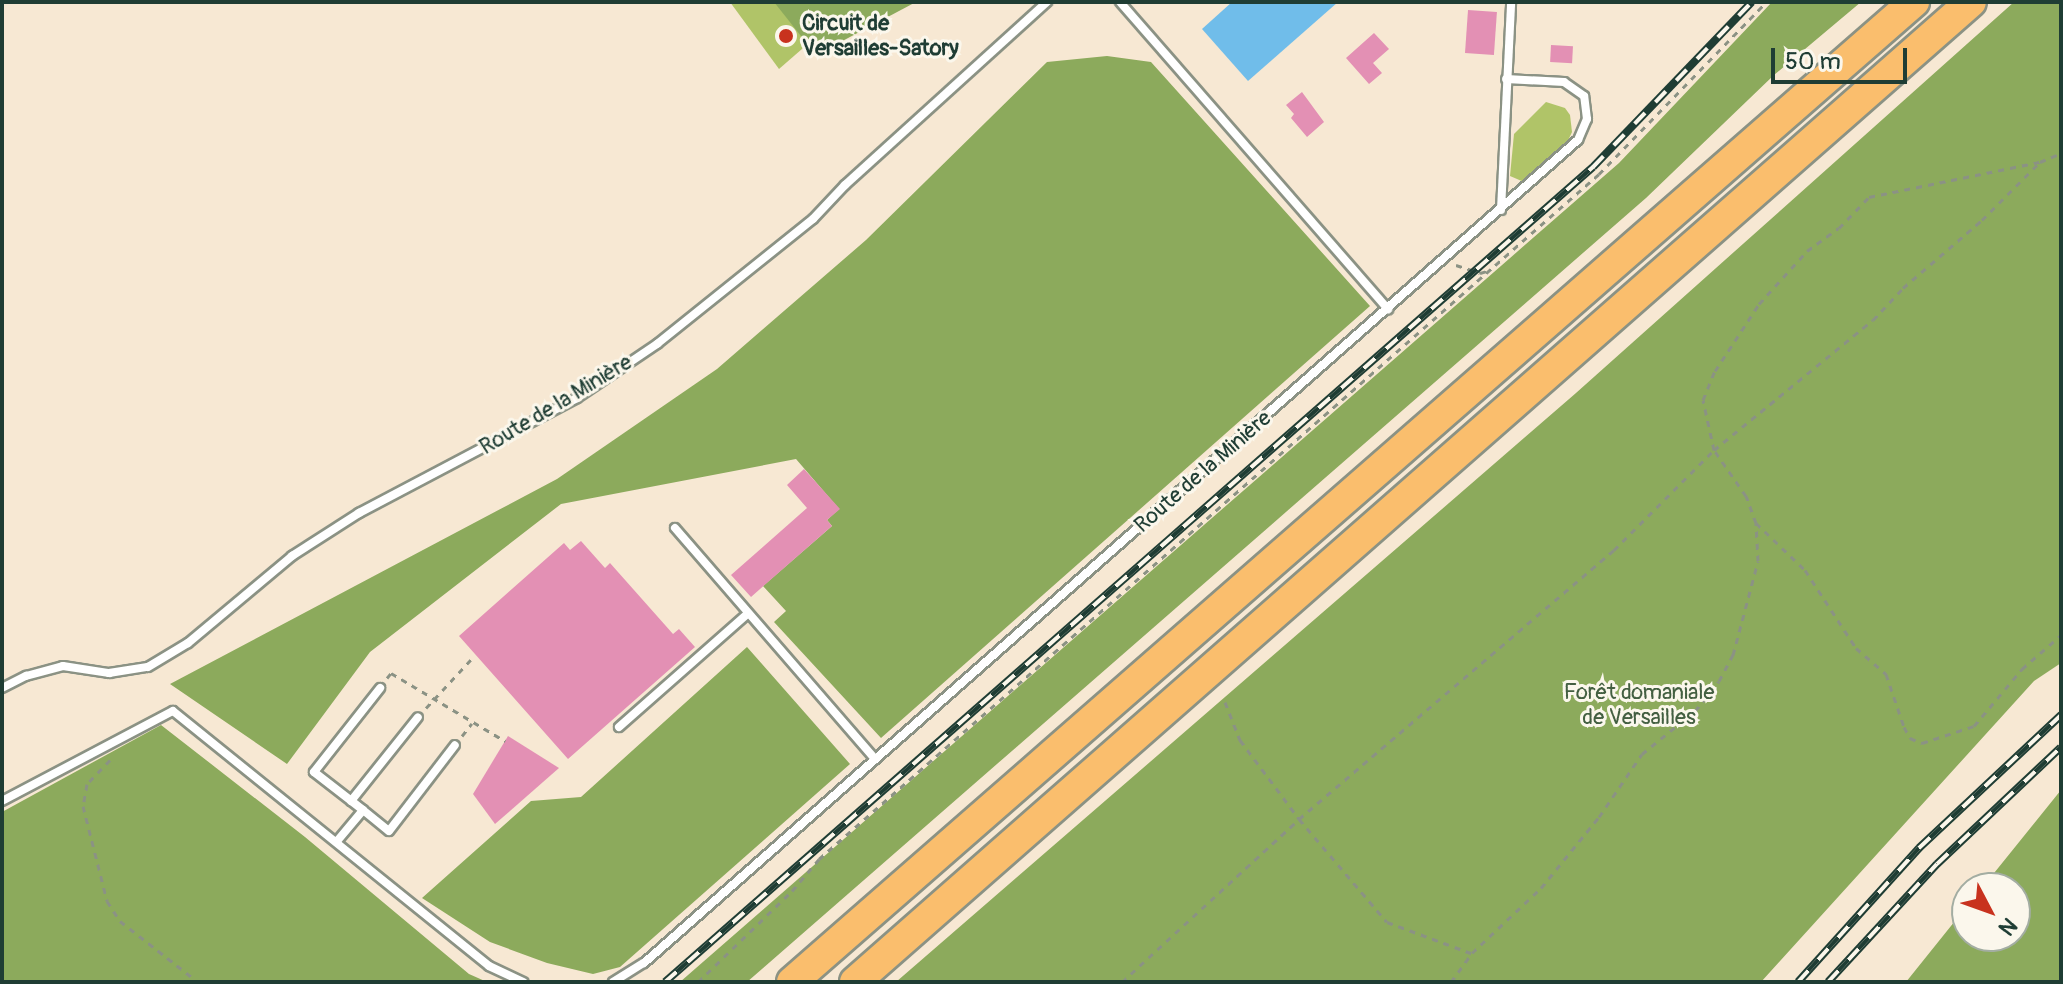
<!DOCTYPE html>
<meta charset="utf-8">
<style>
body{margin:0}
#map{position:relative;width:2063px;height:984px;overflow:hidden;background:#f7e8d3;font-family:Pangolin,sans-serif}
div>[style]{position:absolute}
.green>*{inset:0;background:#b0c468}
.forest>*{inset:0;background:#8caa5c}
.water>*{inset:0;background:#70bdea}
.building>*{inset:0;background:#e390b4;transform-origin:0 0}
.path>*{height:3px;margin-top:-1.5px;transform-origin:0;background:repeating-linear-gradient(90deg,#8b9284 0 6px,transparent 0 12px)}
.roads{filter:drop-shadow(2px 0 #8b9284) drop-shadow(-2px 0 #8b9284) drop-shadow(0 2px #8b9284) drop-shadow(0 -2px #8b9284)}
.lane>*{height:8px;margin:-4px;padding:0 4px;transform-origin:4px;border-radius:4px;background:#fff}
.highway>*{height:30px;margin:-15px;padding:0 15px;transform-origin:15px;border-radius:15px;background:#fabe6d}
.rail>*{height:8px;margin-top:-4px;transform-origin:0;background:repeating-linear-gradient(90deg,#fbf7ec 0 15px,#1f3d34 0 30px);box-sizing:border-box;border-block:2px solid #1f3d34}
.dots>*{width:22px;height:22px;translate:-50% -50%;box-sizing:border-box;border:4px solid #fbf7ec;border-radius:50%}
span{translate:-50% -50%;white-space:nowrap;text-align:center;line-height:1.15;-webkit-text-stroke:6px #fbf7ec;paint-order:stroke}
.poi-label{font-size:22px;color:#1f3d34;font-weight:700}
.left{translate:0 -50%;text-align:left}
.street-label{font-size:22px;color:#1f3d34}
.park-label{font-size:22px;color:#435f41}
.frame{position:absolute;inset:0;border:4px solid #1f3d34;pointer-events:none}
.north{position:absolute;left:1951px;top:872px;width:80px;height:80px;box-sizing:border-box;background:#fbf7ec;border:2px solid #a3ada2;border-radius:50%;rotate:131deg;font-size:22px;font-weight:700;line-height:32px;text-align:center;color:#1f3d34}
.north::after{content:'';display:block;margin:auto;width:28px;height:36px;background:#c8321e;clip-path:polygon(50% 0,100% 100%,50% 72%,0 100%)}
.scale{position:absolute;left:1771px;top:48px;width:136px;height:36px;box-sizing:border-box;border:4px solid #1f3d34;border-top:0;padding-left:10px;font-size:24px;line-height:28px;white-space:nowrap;color:#1f3d34;-webkit-text-stroke:6px #fbf7ec;paint-order:stroke}
</style>
<div id="map">
<div class="green">
<i style="clip-path:polygon(730px 2px,856px 2px,779px 69px)"></i>
<i style="clip-path:polygon(1546px 102px,1565px 108px,1570px 115px,1572px 132px,1566px 145px,1524px 182px,1510px 176px,1514px 134px)"></i>
</div>
<div class="forest">
<i style="clip-path:polygon(774px 2px,916px 2px,816px 55px)"></i>
<i style="clip-path:polygon(1772px 2px,1861px 2px,1774px 75px,1646px 198px,747px 982px,680px 982px,1619px 163px)"></i>
<i style="clip-path:polygon(2014px 2px,2061px 2px,2061px 663px,2034px 681px,1761px 982px,896px 982px,1576px 393px)"></i>
<i style="clip-path:polygon(1107px 56px,1151px 62px,1370px 306px,881px 738px,774px 622px,786px 611px,763px 586px,832px 526px,827px 520px,839px 509px,796px 459px,561px 504px,370px 652px,287px 764px,170px 684px,557px 479px,717px 369px,866px 240px,1047px 62px)"></i>
<i style="clip-path:polygon(747px 647px,850px 764px,620px 967px,593px 974px,547px 963px,490px 942px,422px 898px,531px 801px,581px 797px)"></i>
<i style="clip-path:polygon(161px 725px,305px 837px,469px 974px,487px 982px,2px 982px,2px 812px)"></i>
<i style="clip-path:polygon(2061px 790px,2061px 982px,1906px 982px,1967px 906px,1967px 936px,2015px 936px,2015px 888px,1982px 888px)"></i>
</div>
<div class="water">
<i style="clip-path:polygon(1232px 2px,1338px 2px,1248px 81px,1202px 29px)"></i>
</div>
<div class="building">
<i style="left:1468px;top:10px;width:29px;height:43px;rotate:4deg"></i>
<i style="clip-path:polygon(1374px 33px,1389px 49px,1373px 63px,1382px 73px,1369px 84px,1346px 58px)"></i>
<i style="left:1551px;top:45px;width:22px;height:17px;rotate:3deg"></i>
<i style="clip-path:polygon(1302px 92px,1324px 122px,1307px 137px,1291px 118px,1294px 114px,1286px 105px)"></i>
<i style="clip-path:polygon(804px 469px,840px 509px,827px 520px,832px 526px,751px 597px,731px 575px,807px 508px,787px 485px)"></i>
<i style="clip-path:polygon(581px 541px,605px 568px,610px 563px,673px 634px,679px 629px,695px 647px,568px 759px,459px 636px,564px 543px,570px 550px)"></i>
<i style="clip-path:polygon(508px 736px,559px 768px,495px 824px,473px 794px)"></i>
</div>
<div class="path">
<i style="left:1456px;top:265px;width:25px;rotate:18deg"></i>
<i style="left:1480px;top:273px;width:7px;rotate:-16deg"></i>
<i style="left:1756px;top:523px;width:68px;rotate:43.8deg"></i>
<i style="left:1805px;top:570px;width:93px;rotate:56.8deg"></i>
<i style="left:1856px;top:648px;width:40px;rotate:41deg"></i>
<i style="left:1886px;top:674px;width:56px;rotate:71.2deg"></i>
<i style="left:1904px;top:727px;width:13px;rotate:61deg"></i>
<i style="left:1910px;top:738px;width:13px;rotate:23deg"></i>
<i style="left:1922px;top:743px;width:55px;rotate:-18.1deg"></i>
<i style="left:1974px;top:726px;width:75px;rotate:-49.9deg"></i>
<i style="left:2022px;top:669px;width:52px;rotate:-41.1deg"></i>
<i style="left:387px;top:678px;width:6px;rotate:-51deg"></i>
<i style="left:391px;top:673px;width:133px;rotate:30.8deg"></i>
<i style="left:1225px;top:702px;width:41px;rotate:68.5deg"></i>
<i style="left:1240px;top:740px;width:99px;rotate:53.2deg"></i>
<i style="left:1299px;top:819px;width:135px;rotate:49.5deg"></i>
<i style="left:1387px;top:922px;width:90px;rotate:20.3deg"></i>
<i style="left:426px;top:708px;width:72px;rotate:-47.2deg"></i>
<i style="left:462px;top:736px;width:16px;rotate:-52deg"></i>
<i style="left:110px;top:760px;width:33px;rotate:134deg"></i>
<i style="left:87px;top:784px;width:22px;rotate:100deg"></i>
<i style="left:83px;top:806px;width:98px;rotate:75.8deg"></i>
<i style="left:107px;top:901px;width:24px;rotate:57deg"></i>
<i style="left:120px;top:921px;width:99px;rotate:38deg"></i>
<i style="left:698px;top:982px;width:131px;rotate:-44.1deg"></i>
<i style="left:792px;top:891px;width:42px;rotate:-49.8deg"></i>
<i style="left:819px;top:859px;width:1038px;rotate:-41.29deg"></i>
<i style="left:1599px;top:174px;width:240px;rotate:-45.8deg"></i>
<i style="left:1122px;top:982px;width:241px;rotate:-42.6deg"></i>
<i style="left:1299px;top:819px;width:414px;rotate:-40.5deg"></i>
<i style="left:1614px;top:550px;width:141px;rotate:-45deg"></i>
<i style="left:1714px;top:450px;width:205px;rotate:-39.3deg"></i>
<i style="left:1873px;top:320px;width:44px;rotate:-46.8deg"></i>
<i style="left:1903px;top:288px;width:104px;rotate:-40.7deg"></i>
<i style="left:1982px;top:220px;width:82px;rotate:-45deg"></i>
<i style="left:1451px;top:982px;width:36px;rotate:-54deg"></i>
<i style="left:1472px;top:953px;width:95px;rotate:-43.3deg"></i>
<i style="left:1541px;top:888px;width:92px;rotate:-50.8deg"></i>
<i style="left:1599px;top:817px;width:76px;rotate:-55.7deg"></i>
<i style="left:1642px;top:754px;width:68px;rotate:-39.1deg"></i>
<i style="left:1695px;top:711px;width:38px;rotate:-51deg"></i>
<i style="left:1719px;top:681px;width:30px;rotate:-62deg"></i>
<i style="left:1733px;top:655px;width:97px;rotate:-75.1deg"></i>
<i style="left:1758px;top:561px;width:38px;rotate:-93deg"></i>
<i style="left:1756px;top:523px;width:29px;rotate:-110deg"></i>
<i style="left:1746px;top:496px;width:56px;rotate:-124.8deg"></i>
<i style="left:1714px;top:450px;width:51px;rotate:-102.4deg"></i>
<i style="left:1703px;top:400px;width:31px;rotate:-68deg"></i>
<i style="left:1715px;top:371px;width:80px;rotate:-56.7deg"></i>
<i style="left:1759px;top:304px;width:72px;rotate:-47.8deg"></i>
<i style="left:1807px;top:251px;width:39px;rotate:-36deg"></i>
<i style="left:1839px;top:228px;width:43px;rotate:-45.9deg"></i>
<i style="left:1869px;top:197px;width:175px;rotate:-11.6deg"></i>
<i style="left:2040px;top:162px;width:23px;rotate:-23deg"></i>
</div>
<div class="roads">
<div class="lane">
<i style="left:1120px;top:2px;width:408px;rotate:48.9deg"></i>
<i style="left:1501px;top:210px;width:208px;rotate:-87.2deg"></i>
<i style="left:675px;top:528px;width:306px;rotate:49.1deg"></i>
<i style="left:2px;top:688px;width:27px;rotate:-27deg"></i>
<i style="left:26px;top:676px;width:38px;rotate:-15deg"></i>
<i style="left:63px;top:666px;width:47px;rotate:8.7deg"></i>
<i style="left:109px;top:673px;width:39px;rotate:-9deg"></i>
<i style="left:148px;top:667px;width:47px;rotate:-31deg"></i>
<i style="left:188px;top:643px;width:136px;rotate:-39.9deg"></i>
<i style="left:292px;top:556px;width:80px;rotate:-32.7deg"></i>
<i style="left:359px;top:513px;width:246px;rotate:-27.8deg"></i>
<i style="left:577px;top:398px;width:97px;rotate:-34deg"></i>
<i style="left:657px;top:344px;width:200px;rotate:-38.7deg"></i>
<i style="left:813px;top:219px;width:47px;rotate:-46.7deg"></i>
<i style="left:845px;top:185px;width:273px;rotate:-42.2deg"></i>
<i style="left:619px;top:727px;width:171px;rotate:-41.4deg"></i>
<i style="left:2px;top:801px;width:193px;rotate:-27.8deg"></i>
<i style="left:173px;top:711px;width:406px;rotate:38.9deg"></i>
<i style="left:489px;top:966px;width:38px;rotate:25deg"></i>
<i style="left:351px;top:801px;width:107px;rotate:-51.4deg"></i>
<i style="left:363px;top:810px;width:62px;rotate:-142.2deg"></i>
<i style="left:314px;top:772px;width:107px;rotate:-51.8deg"></i>
<i style="left:338px;top:840px;width:39px;rotate:-50deg"></i>
<i style="left:363px;top:810px;width:33px;rotate:39deg"></i>
<i style="left:389px;top:831px;width:108px;rotate:-52.5deg"></i>
<i style="left:613px;top:982px;width:36px;rotate:-32deg"></i>
<i style="left:644px;top:963px;width:1245px;rotate:-41.39deg"></i>
<i style="left:1578px;top:140px;width:23px;rotate:-67deg"></i>
<i style="left:1587px;top:119px;width:23px;rotate:-97deg"></i>
<i style="left:1584px;top:96px;width:24px;rotate:-145deg"></i>
<i style="left:1564px;top:82px;width:58px;rotate:-177deg"></i>
</div>
<div class="highway">
<i style="left:792px;top:982px;width:1490px;rotate:-41.14deg"></i>
<i style="left:855px;top:982px;width:1485px;rotate:-41.29deg"></i>
</div>
</div>
<div class="rail">
<i style="left:665px;top:982px;width:1235px;rotate:-41.29deg"></i>
<i style="left:1593px;top:167px;width:229px;rotate:-46.1deg"></i>
<i style="left:1798px;top:982px;width:181px;rotate:-47.9deg"></i>
<i style="left:1919px;top:848px;width:195px;rotate:-43.1deg"></i>
<i style="left:1828px;top:982px;width:161px;rotate:-47.3deg"></i>
<i style="left:1937px;top:864px;width:170px;rotate:-43.3deg"></i>
</div>
<div class="dots">
<i style="left:786px;top:36px;background:#c8321e"></i>
</div>
<div class="poi-label">
<span class="left" style="left:802px;top:36px">Circuit de<br>Versailles-Satory</span>
</div>
<div class="street-label">
<span style="left:556px;top:405px;rotate:-31deg">Route de la Minière</span>
<span style="left:1203px;top:472px;rotate:-41deg">Route de la Minière</span>
</div>
<div class="park-label">
<span style="left:1639px;top:705px">Forêt domaniale<br>de Versailles</span>
</div>
<div class="frame"></div>
<div class="north">N</div>
<div class="scale">50 m</div>
</div>
